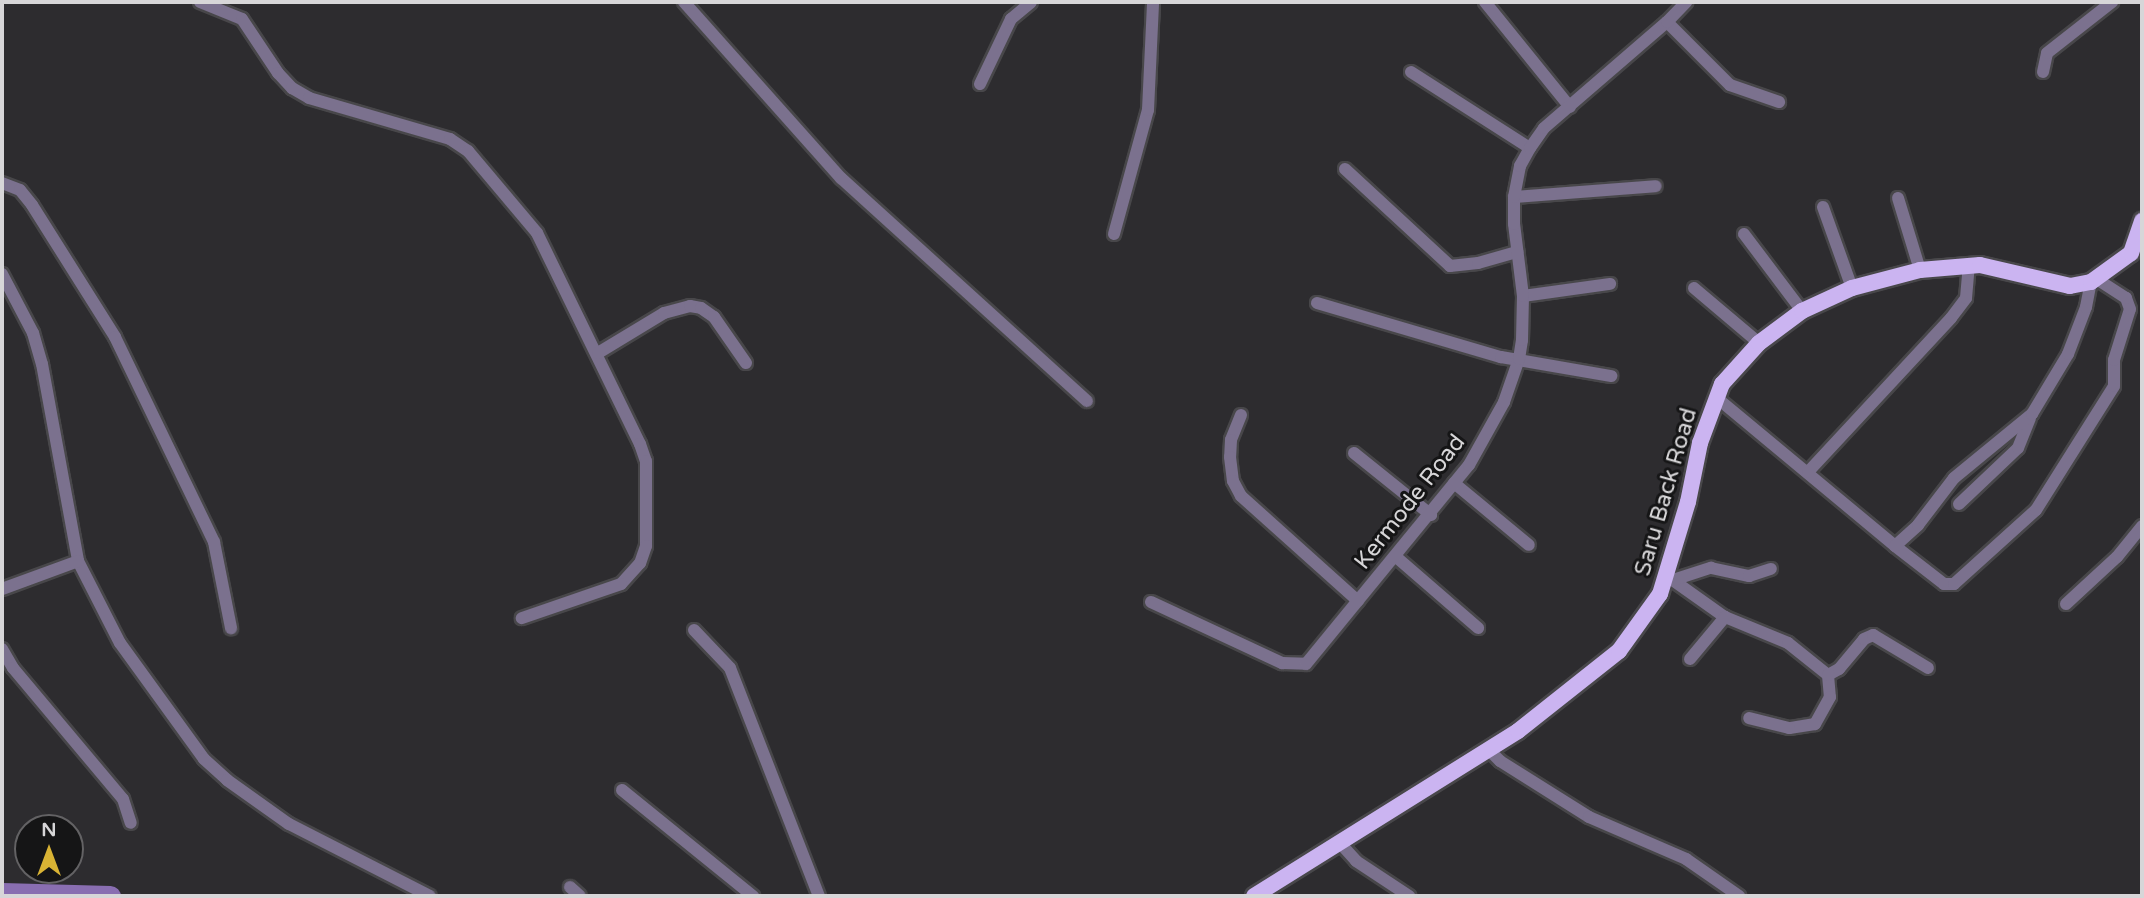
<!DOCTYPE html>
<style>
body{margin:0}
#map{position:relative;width:2144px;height:898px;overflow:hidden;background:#2d2c2f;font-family:"Varela Round",sans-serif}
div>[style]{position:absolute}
.river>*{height:21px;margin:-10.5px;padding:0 10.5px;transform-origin:10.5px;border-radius:10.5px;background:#896eb1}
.roads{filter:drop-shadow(2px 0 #48474a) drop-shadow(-2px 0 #48474a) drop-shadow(0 2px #48474a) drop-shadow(0 -2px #48474a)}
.minor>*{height:12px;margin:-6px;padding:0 6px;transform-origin:6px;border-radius:6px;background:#7b718e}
.major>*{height:16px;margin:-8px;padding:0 8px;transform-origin:8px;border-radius:8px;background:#cbb4f1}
span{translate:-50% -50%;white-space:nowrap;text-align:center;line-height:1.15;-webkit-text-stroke:6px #151516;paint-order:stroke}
.street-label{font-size:23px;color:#d7d6d8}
.frame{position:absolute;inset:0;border:4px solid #d7d6d8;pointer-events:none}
.north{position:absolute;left:14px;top:814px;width:70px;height:70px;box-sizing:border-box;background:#151516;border:2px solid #636264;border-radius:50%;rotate:0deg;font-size:19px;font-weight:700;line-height:28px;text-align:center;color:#d7d6d8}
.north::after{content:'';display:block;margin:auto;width:24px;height:32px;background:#d9b334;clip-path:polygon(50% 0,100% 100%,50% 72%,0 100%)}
</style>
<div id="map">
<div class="river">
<i style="left:2px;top:893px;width:108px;rotate:1.6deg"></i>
</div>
<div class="roads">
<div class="minor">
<i style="left:200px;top:2px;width:45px;rotate:22deg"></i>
<i style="left:242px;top:19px;width:65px;rotate:56.3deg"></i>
<i style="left:278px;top:73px;width:21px;rotate:47deg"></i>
<i style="left:292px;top:88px;width:20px;rotate:30deg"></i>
<i style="left:309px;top:98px;width:147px;rotate:16.2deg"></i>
<i style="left:450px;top:139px;width:22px;rotate:34deg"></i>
<i style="left:468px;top:151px;width:107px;rotate:49.9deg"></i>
<i style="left:537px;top:233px;width:235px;rotate:64deg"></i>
<i style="left:640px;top:444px;width:18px;rotate:71deg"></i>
<i style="left:646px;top:461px;width:85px;rotate:90deg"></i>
<i style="left:646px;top:546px;width:18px;rotate:109deg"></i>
<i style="left:640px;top:563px;width:28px;rotate:132deg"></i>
<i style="left:621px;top:584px;width:105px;rotate:161deg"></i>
<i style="left:684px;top:2px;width:236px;rotate:48.3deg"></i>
<i style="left:841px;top:178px;width:332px;rotate:42.2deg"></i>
<i style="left:1485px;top:2px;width:135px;rotate:51deg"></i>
<i style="left:1667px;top:22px;width:89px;rotate:45deg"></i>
<i style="left:1730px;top:85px;width:52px;rotate:19.1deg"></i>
<i style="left:1411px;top:72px;width:141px;rotate:32.6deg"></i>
<i style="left:2043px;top:72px;width:19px;rotate:-78deg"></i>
<i style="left:2047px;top:53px;width:83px;rotate:-38.1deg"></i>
<i style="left:980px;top:84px;width:72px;rotate:-64.5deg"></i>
<i style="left:1011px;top:19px;width:26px;rotate:-40deg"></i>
<i style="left:1345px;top:169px;width:143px;rotate:42.7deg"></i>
<i style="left:1450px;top:266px;width:28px;rotate:-6deg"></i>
<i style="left:1478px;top:263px;width:41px;rotate:-15.8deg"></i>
<i style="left:2px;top:183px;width:19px;rotate:21deg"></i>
<i style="left:20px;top:190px;width:19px;rotate:51deg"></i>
<i style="left:32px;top:205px;width:156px;rotate:57.8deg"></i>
<i style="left:115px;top:337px;width:228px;rotate:64.2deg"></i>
<i style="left:214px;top:542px;width:88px;rotate:78.8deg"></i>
<i style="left:1514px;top:197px;width:142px;rotate:-4.4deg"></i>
<i style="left:1898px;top:198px;width:75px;rotate:73deg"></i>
<i style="left:1823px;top:207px;width:86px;rotate:70.3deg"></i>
<i style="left:1114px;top:234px;width:129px;rotate:-74.7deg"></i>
<i style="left:1148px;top:110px;width:108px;rotate:-87.3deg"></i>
<i style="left:1744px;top:234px;width:96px;rotate:53deg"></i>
<i style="left:2px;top:274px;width:67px;rotate:62.3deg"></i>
<i style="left:33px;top:333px;width:32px;rotate:74deg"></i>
<i style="left:42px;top:364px;width:200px;rotate:79.6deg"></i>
<i style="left:78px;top:561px;width:92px;rotate:62.9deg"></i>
<i style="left:120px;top:643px;width:143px;rotate:54.1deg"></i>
<i style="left:204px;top:759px;width:31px;rotate:42deg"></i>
<i style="left:227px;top:780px;width:76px;rotate:35.4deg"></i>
<i style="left:289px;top:824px;width:158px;rotate:27.1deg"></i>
<i style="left:1694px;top:288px;width:85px;rotate:40.2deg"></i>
<i style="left:1523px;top:296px;width:88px;rotate:-7.9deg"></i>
<i style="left:1317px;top:303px;width:192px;rotate:16.4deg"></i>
<i style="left:1501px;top:357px;width:112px;rotate:9.8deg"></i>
<i style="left:598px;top:353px;width:77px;rotate:-31.2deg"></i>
<i style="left:664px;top:313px;width:27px;rotate:-15deg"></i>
<i style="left:690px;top:306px;width:11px;rotate:10deg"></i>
<i style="left:701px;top:308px;width:16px;rotate:35deg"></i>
<i style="left:714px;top:317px;width:56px;rotate:55.2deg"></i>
<i style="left:1717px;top:398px;width:231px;rotate:39.7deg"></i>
<i style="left:1895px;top:546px;width:62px;rotate:37.8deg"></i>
<i style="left:1944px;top:584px;width:10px"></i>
<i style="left:1954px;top:584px;width:110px;rotate:-42.1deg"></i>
<i style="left:2036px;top:510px;width:146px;rotate:-57.8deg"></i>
<i style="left:2114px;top:386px;width:26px;rotate:-90deg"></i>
<i style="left:2114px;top:360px;width:53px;rotate:-72.6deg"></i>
<i style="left:2130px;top:309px;width:12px;rotate:-110deg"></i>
<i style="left:2126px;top:298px;width:35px;rotate:-147deg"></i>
<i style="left:1241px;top:415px;width:27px;rotate:112deg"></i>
<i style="left:1231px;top:440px;width:17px;rotate:93deg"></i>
<i style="left:1230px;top:457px;width:24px;rotate:83deg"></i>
<i style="left:1233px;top:481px;width:17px;rotate:62deg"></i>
<i style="left:1241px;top:496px;width:157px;rotate:41.9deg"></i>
<i style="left:1354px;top:453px;width:99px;rotate:38.8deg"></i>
<i style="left:1808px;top:472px;width:210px;rotate:-47.1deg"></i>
<i style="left:1951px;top:318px;width:25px;rotate:-53deg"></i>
<i style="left:1966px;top:298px;width:33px;rotate:-85deg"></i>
<i style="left:1454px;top:483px;width:97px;rotate:39.6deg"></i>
<i style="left:1959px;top:504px;width:81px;rotate:-43.5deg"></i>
<i style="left:2018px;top:448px;width:32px;rotate:-68deg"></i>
<i style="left:1895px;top:546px;width:31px;rotate:-42deg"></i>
<i style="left:1918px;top:525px;width:59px;rotate:-52.5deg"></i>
<i style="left:1954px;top:478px;width:101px;rotate:-39.4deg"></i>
<i style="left:2032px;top:414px;width:70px;rotate:-59deg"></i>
<i style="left:2068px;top:354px;width:50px;rotate:-69deg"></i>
<i style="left:2086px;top:307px;width:25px;rotate:-79deg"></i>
<i style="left:1395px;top:556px;width:110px;rotate:40.9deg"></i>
<i style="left:1667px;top:576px;width:71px;rotate:35.3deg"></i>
<i style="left:1725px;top:617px;width:68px;rotate:22.4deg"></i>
<i style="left:1788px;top:643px;width:51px;rotate:38.7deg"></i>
<i style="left:1828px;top:675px;width:22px;rotate:85deg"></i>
<i style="left:1830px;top:697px;width:31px;rotate:119deg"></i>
<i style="left:1815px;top:724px;width:26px;rotate:171deg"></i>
<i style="left:1789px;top:728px;width:41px;rotate:-166deg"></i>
<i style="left:1673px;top:580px;width:40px;rotate:-18deg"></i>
<i style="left:1711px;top:568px;width:39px;rotate:12deg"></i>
<i style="left:1749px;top:576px;width:23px;rotate:-18deg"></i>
<i style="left:2px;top:589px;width:81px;rotate:-20.2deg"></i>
<i style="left:1151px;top:602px;width:145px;rotate:25deg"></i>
<i style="left:1282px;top:663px;width:24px;rotate:2deg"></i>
<i style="left:1306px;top:664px;width:257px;rotate:-50.7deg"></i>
<i style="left:1469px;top:465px;width:72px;rotate:-60.9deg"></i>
<i style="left:1504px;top:402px;width:46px;rotate:-70.8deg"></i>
<i style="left:1519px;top:359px;width:19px;rotate:-81deg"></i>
<i style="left:1522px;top:340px;width:44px;rotate:-88.7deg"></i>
<i style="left:1523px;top:296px;width:73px;rotate:-97.1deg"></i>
<i style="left:1514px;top:224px;width:27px;rotate:-90deg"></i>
<i style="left:1514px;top:197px;width:32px;rotate:-79deg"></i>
<i style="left:1520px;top:166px;width:21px;rotate:-61deg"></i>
<i style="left:1530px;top:148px;width:24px;rotate:-55deg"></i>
<i style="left:1544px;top:128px;width:162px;rotate:-40.8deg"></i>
<i style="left:1667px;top:22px;width:28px;rotate:-46deg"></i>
<i style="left:2066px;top:604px;width:69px;rotate:-42.7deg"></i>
<i style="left:2117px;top:557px;width:40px;rotate:-51deg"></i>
<i style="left:694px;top:630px;width:52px;rotate:46.5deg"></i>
<i style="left:730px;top:668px;width:245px;rotate:68.7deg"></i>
<i style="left:2px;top:649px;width:22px;rotate:60deg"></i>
<i style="left:13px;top:668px;width:171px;rotate:50deg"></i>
<i style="left:123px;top:799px;width:25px;rotate:72deg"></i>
<i style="left:1690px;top:659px;width:55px;rotate:-50.2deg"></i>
<i style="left:1828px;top:675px;width:13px;rotate:-29deg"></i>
<i style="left:1839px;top:669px;width:39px;rotate:-50deg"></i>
<i style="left:1864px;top:639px;width:10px;rotate:-24deg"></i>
<i style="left:1873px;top:635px;width:64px;rotate:31deg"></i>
<i style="left:1489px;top:750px;width:16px;rotate:45deg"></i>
<i style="left:1500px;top:761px;width:105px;rotate:32.2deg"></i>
<i style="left:1589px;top:817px;width:106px;rotate:23.4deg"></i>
<i style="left:1686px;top:859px;width:65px;rotate:34.9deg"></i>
<i style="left:622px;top:790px;width:169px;rotate:39deg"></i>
<i style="left:1340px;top:843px;width:24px;rotate:48deg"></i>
<i style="left:1356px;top:861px;width:64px;rotate:33.4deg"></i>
<i style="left:570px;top:887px;width:13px;rotate:42deg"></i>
</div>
<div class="major">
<i style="left:1254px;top:896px;width:311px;rotate:-32deg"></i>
<i style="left:1518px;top:731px;width:129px;rotate:-38.4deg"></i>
<i style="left:1619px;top:651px;width:70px;rotate:-54.3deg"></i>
<i style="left:1660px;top:594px;width:96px;rotate:-73.1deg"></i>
<i style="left:1688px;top:502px;width:60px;rotate:-78.5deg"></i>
<i style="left:1700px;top:443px;width:63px;rotate:-69.6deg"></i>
<i style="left:1722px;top:384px;width:55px;rotate:-47.9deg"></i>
<i style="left:1759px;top:343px;width:54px;rotate:-36.7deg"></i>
<i style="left:1802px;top:311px;width:55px;rotate:-24.7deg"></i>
<i style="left:1852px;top:288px;width:70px;rotate:-14.8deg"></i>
<i style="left:1920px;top:270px;width:60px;rotate:-4.8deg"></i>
<i style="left:1980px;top:265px;width:92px;rotate:13.1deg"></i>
<i style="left:2070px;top:286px;width:21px;rotate:-11deg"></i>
<i style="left:2091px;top:282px;width:49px;rotate:-35.9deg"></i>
<i style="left:2131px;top:253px;width:34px;rotate:-71deg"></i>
</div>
</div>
<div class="street-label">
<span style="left:1666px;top:492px;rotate:-74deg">Saru Back Road</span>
<span style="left:1410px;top:502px;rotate:-52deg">Kermode Road</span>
</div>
<div class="frame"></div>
<div class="north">N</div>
</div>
